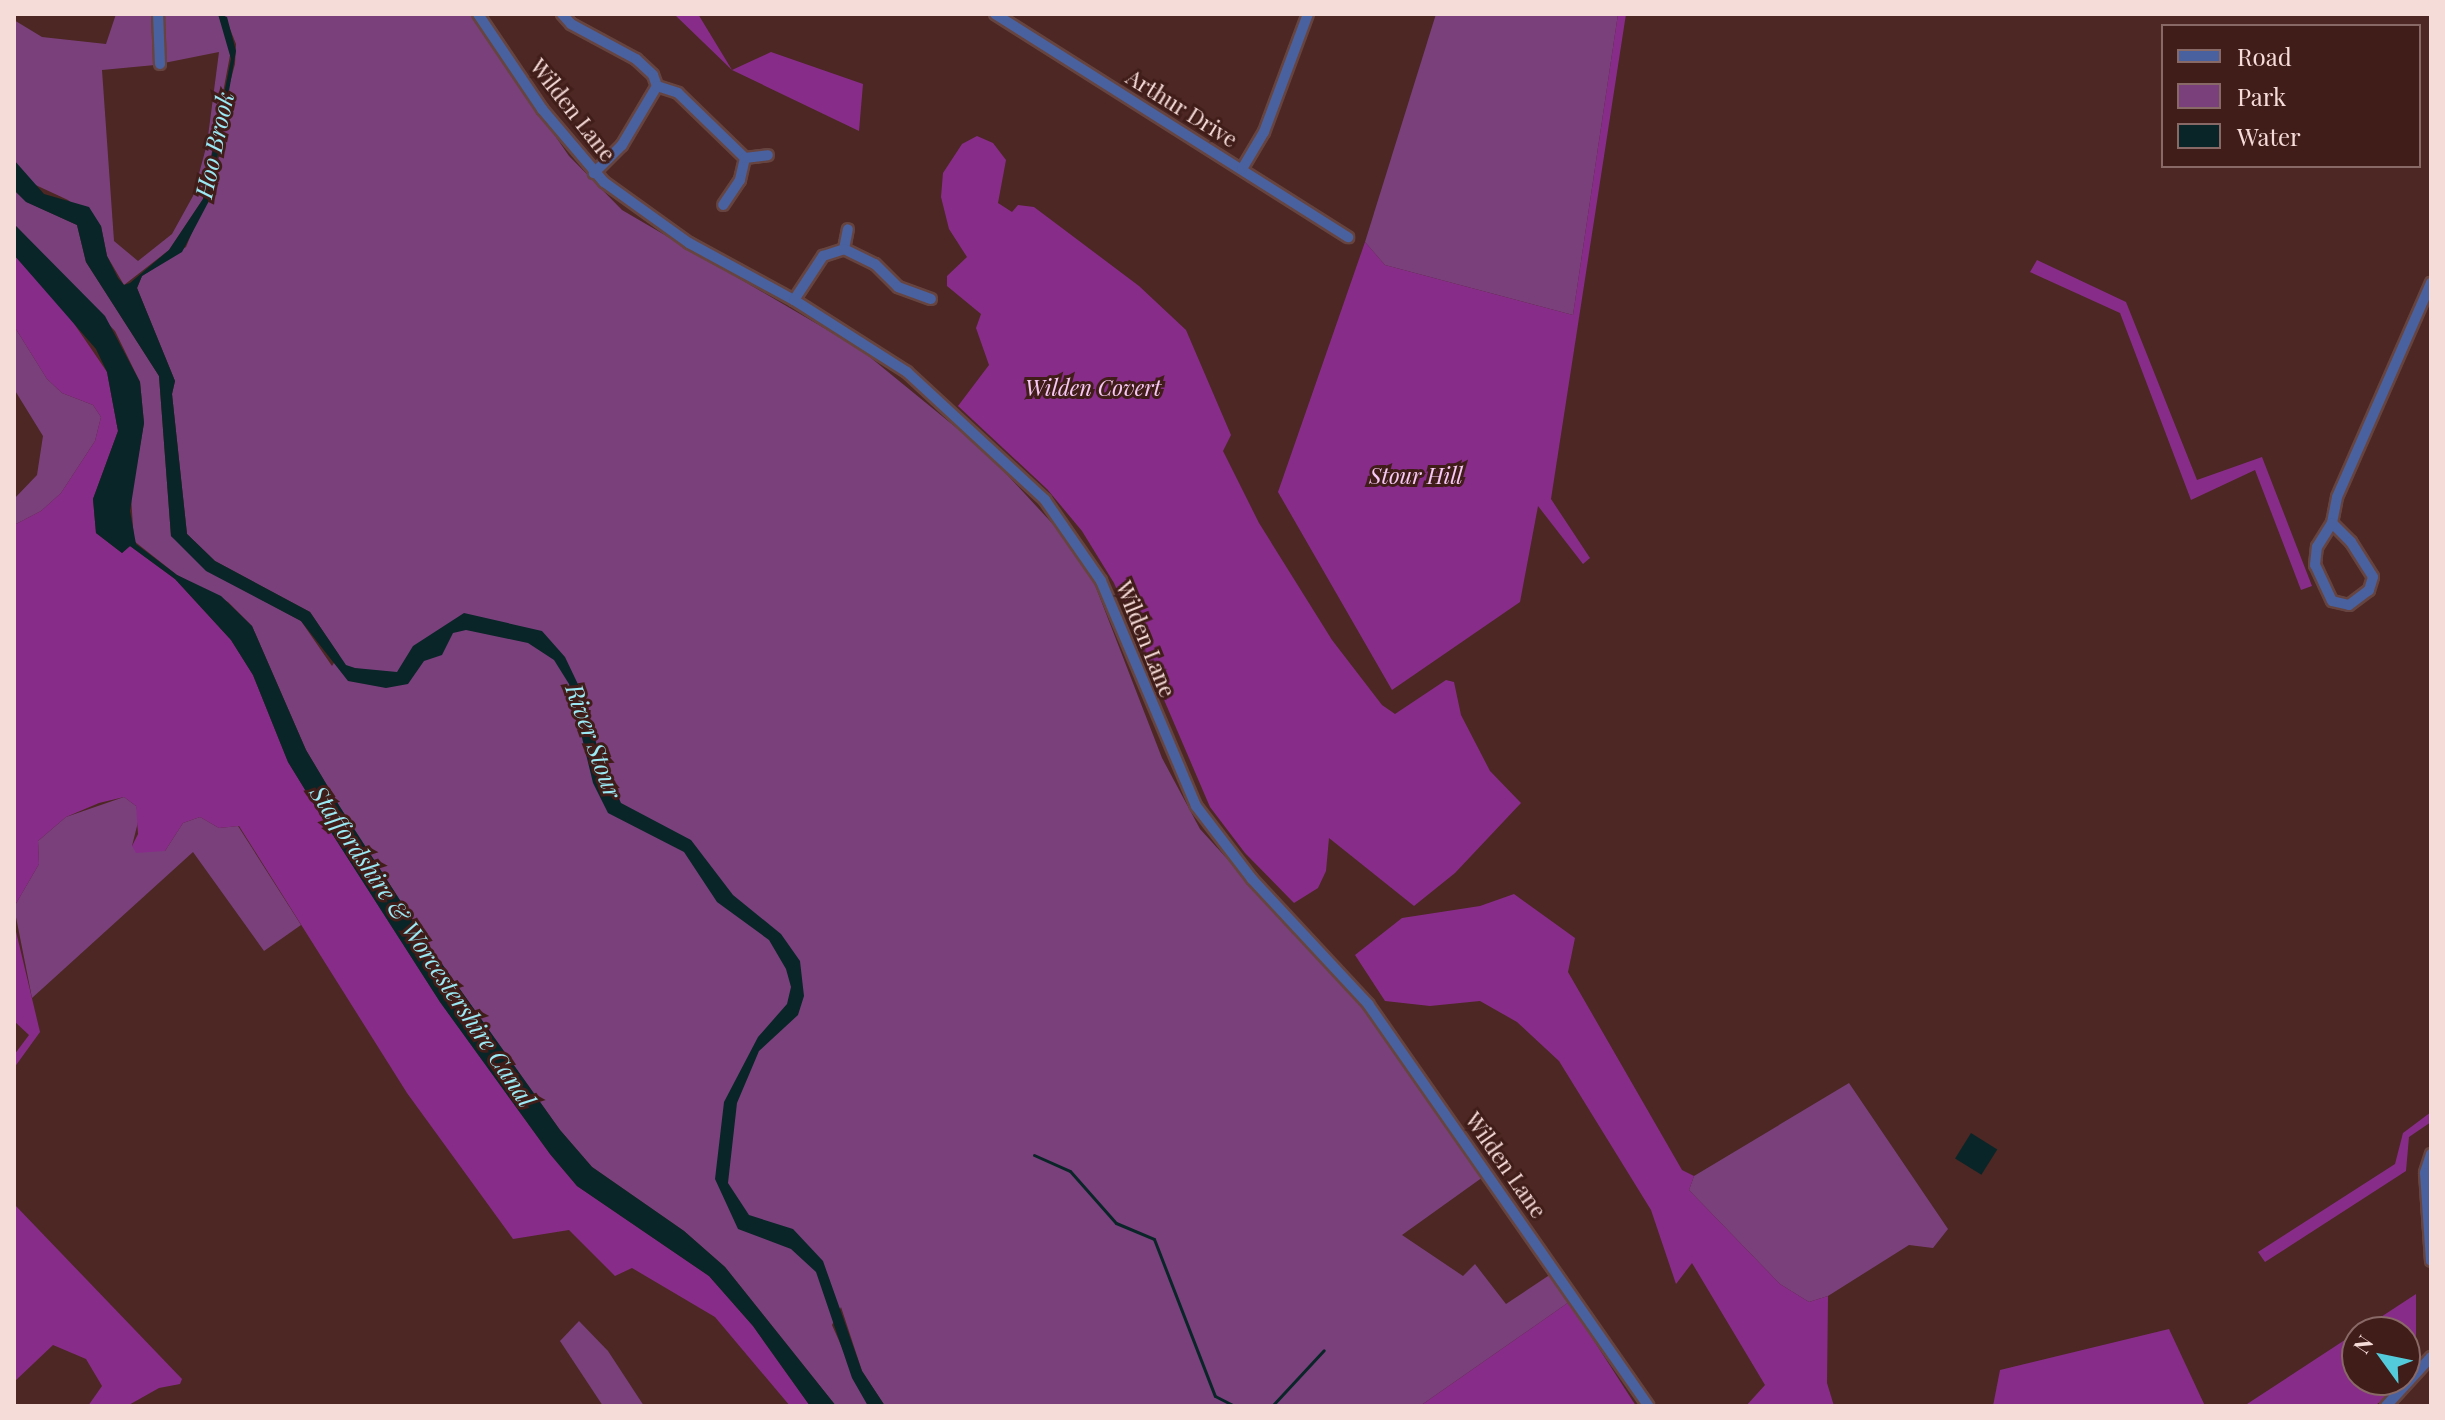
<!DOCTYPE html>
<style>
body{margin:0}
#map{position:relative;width:2445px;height:1420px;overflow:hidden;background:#4c2723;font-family:"Playfair Display",serif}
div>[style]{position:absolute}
.green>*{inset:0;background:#7a407b}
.forest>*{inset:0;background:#872d89}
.water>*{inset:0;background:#092528;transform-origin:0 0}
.stream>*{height:3px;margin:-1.5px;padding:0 1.5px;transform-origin:1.5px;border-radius:1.5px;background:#092528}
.roads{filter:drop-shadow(2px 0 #674440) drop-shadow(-2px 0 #674440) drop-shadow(0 2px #674440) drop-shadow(0 -2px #674440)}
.minor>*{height:10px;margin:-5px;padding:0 5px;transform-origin:5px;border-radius:5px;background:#49619e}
span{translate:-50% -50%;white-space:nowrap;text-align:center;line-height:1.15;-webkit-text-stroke:6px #411d19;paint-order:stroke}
.street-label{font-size:22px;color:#f6dcd9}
.park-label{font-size:22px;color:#f7c9f6;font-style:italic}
.water-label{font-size:24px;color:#9ae9f4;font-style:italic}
.frame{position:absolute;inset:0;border:16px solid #f6dcd9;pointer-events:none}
.legend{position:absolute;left:2161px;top:24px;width:260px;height:144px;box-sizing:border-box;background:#411d19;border:2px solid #896966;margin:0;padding:10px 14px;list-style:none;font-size:24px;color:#f6dcd9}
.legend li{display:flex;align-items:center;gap:16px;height:40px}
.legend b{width:40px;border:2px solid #896966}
.north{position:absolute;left:2341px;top:1316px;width:80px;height:80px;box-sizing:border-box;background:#411d19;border:2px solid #896966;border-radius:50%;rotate:303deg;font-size:22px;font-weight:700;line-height:32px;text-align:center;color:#f6dcd9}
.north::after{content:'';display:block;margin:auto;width:28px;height:36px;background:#53cbda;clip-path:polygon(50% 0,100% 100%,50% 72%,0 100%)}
</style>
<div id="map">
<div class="green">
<i style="clip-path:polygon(116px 14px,154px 14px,155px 65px,102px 70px,114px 241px,138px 261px,172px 234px,193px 196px,207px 144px,219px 52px,164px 63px,161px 14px,218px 14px,231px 50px,203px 199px,169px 250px,124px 285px,107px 256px,101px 226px,68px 200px,14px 175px,14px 20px,42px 37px,106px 44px)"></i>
<i style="clip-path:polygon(224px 14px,471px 14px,569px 156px,622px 210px,860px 349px,986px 452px,1063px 535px,1095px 585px,1162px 758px,1200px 829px,1362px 1007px,1483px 1177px,1402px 1235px,1463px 1276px,1475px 1264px,1506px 1304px,1551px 1274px,1569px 1302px,1420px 1406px,885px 1406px,862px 1371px,841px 1307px,832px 1325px,868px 1406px,836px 1406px,725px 1267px,684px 1231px,592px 1167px,560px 1130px,432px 950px,340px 807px,306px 750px,252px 626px,228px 602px,177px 575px,134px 541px,131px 497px,144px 423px,140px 382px,115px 331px,14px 224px,14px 190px,27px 202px,77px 225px,86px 262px,159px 376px,171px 536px,229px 582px,301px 621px,332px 666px,339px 655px,310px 612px,215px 561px,187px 534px,172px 394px,175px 381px,137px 288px,142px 276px,186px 247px,213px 181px,223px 141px,222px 112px,235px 64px,236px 44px)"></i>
<i style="clip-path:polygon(1436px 14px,1618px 14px,1573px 315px,1385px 265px,1365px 242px)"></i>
<i style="clip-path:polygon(14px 326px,47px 379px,62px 393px,93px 405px,101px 417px,95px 441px,61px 493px,41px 511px,14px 525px,14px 499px,37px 475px,43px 436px,14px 389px)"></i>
<i style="clip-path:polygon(124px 797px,136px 806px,139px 818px,132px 846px,165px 851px,183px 823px,200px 817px,219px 828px,238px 826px,301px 925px,264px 951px,193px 852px,32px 998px,14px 907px,39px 864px,38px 841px,66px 817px)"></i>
<i style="clip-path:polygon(1849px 1083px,1948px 1229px,1933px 1248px,1909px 1245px,1828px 1296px,1809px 1302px,1780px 1284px,1689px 1190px,1694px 1176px)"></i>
<i style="clip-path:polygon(579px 1321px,608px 1351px,644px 1406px,603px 1406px,560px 1341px)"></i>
</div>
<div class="forest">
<i style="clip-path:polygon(674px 14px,698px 14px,732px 70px,771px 52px,863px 84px,859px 131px,732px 70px)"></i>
<i style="clip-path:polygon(1618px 14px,1626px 14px,1551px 499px,1590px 558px,1583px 564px,1538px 506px,1520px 602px,1392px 690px,1278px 492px,1365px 242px,1385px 265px,1573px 315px)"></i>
<i style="clip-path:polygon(977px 136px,993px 143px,1006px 160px,998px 203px,1012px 212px,1018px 205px,1034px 207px,1139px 286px,1186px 330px,1231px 435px,1223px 451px,1259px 523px,1332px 640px,1382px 705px,1395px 714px,1446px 680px,1454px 682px,1461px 715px,1490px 771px,1521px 803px,1455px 873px,1414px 906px,1329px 838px,1326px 871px,1318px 888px,1294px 903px,1245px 853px,1210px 807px,1114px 583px,1082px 531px,1047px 489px,958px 406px,989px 365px,976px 328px,981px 314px,947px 286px,947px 276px,967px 257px,949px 229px,941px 197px,943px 173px,962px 144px)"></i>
<i style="clip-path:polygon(14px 255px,64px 309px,107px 372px,118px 431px,93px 499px,96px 533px,122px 553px,130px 546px,175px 579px,231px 640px,253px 675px,288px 762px,331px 832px,440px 1002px,550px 1154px,577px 1186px,709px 1276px,753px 1326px,810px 1406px,790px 1406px,715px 1317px,632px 1268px,615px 1276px,569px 1230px,513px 1239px,407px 1093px,239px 826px,219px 828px,200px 817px,183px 823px,165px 851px,136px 853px,132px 846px,138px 834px,136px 806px,124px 797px,99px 803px,66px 817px,38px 841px,39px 864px,14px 907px,14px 525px,41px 511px,61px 493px,95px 441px,101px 417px,93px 405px,62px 393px,47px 379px,14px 326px)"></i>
<i style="clip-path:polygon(2037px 260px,2126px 302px,2197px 480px,2262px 457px,2312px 586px,2301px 590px,2255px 470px,2191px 500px,2120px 313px,2030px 272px)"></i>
<i style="clip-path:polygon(1514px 894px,1575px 938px,1568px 972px,1682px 1170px,1694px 1176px,1689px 1190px,1780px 1284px,1809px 1302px,1828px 1296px,1827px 1383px,1834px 1406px,1746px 1406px,1765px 1385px,1692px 1263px,1676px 1284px,1651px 1210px,1559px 1061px,1517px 1022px,1480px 1001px,1430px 1006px,1385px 1001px,1355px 955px,1402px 918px,1480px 906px)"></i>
<i style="clip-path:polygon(14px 923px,40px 1032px,14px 1068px,14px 1055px,29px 1035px,14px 1021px)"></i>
<i style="clip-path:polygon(2431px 1112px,2431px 1122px,2409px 1137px,2406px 1171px,2265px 1262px,2258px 1252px,2395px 1164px,2403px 1133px)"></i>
<i style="clip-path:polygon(14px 1204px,182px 1379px,180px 1384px,159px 1388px,127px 1406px,88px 1406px,102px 1386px,86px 1359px,53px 1345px,14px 1382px)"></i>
<i style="clip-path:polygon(2416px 1294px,2416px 1365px,2403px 1387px,2374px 1406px,2244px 1406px,2357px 1332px,2357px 1380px,2405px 1380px,2405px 1332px,2358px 1332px)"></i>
<i style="clip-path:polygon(1569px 1302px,1636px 1406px,1420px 1406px)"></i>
<i style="clip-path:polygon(2169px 1329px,2205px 1406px,1993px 1406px,2000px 1370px)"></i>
</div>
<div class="water">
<i style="clip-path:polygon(218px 14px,227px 17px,236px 51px,210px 199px,182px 252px,142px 276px,137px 288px,175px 381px,172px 394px,187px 534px,215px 561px,310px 612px,346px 665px,355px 668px,397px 672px,413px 646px,464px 613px,542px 631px,565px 657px,585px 699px,598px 750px,621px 803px,691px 840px,733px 895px,781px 934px,800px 961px,804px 996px,798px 1015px,759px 1051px,737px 1103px,728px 1183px,749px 1215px,793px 1229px,823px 1261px,862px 1371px,885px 1406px,868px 1406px,852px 1378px,816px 1272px,791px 1249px,738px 1229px,715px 1179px,724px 1102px,758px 1037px,787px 1004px,791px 987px,786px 969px,769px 940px,717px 902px,684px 852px,608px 813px,593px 783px,569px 684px,554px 660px,528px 643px,466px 630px,453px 633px,442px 655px,424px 661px,408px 684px,386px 688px,348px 681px,301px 621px,206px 571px,171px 536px,159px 376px,86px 262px,77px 225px,26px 202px,14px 190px,14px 160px,44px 194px,89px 207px,101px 226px,107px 256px,118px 278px,124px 285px,130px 283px,169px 250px,203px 199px,231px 59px)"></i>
<i style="clip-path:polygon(14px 224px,105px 316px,140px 382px,144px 423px,130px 511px,136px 544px,177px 575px,221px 596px,252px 626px,306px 750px,340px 807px,432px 950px,560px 1130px,592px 1167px,684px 1231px,725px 1267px,836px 1406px,810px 1406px,753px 1326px,709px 1276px,577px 1186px,550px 1154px,440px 1002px,331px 832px,288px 762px,253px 675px,231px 640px,175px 579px,130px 546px,122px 553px,96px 533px,93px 499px,118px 431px,107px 372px,96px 349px,14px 255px)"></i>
<i style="left:1971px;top:1133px;width:31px;height:30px;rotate:32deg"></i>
</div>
<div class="stream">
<i style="left:1034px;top:1155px;width:39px;rotate:24deg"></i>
<i style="left:1070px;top:1171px;width:69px;rotate:48.5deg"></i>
<i style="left:1116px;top:1223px;width:41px;rotate:22.8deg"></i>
<i style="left:1154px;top:1239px;width:168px;rotate:68.8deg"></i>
<i style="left:1215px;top:1396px;width:22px;rotate:27deg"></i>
<i style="left:1272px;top:1406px;width:76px;rotate:-47.1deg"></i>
</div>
<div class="roads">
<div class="minor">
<i style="left:158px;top:14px;width:50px;rotate:87.7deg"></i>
<i style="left:478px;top:14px;width:115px;rotate:56deg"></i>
<i style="left:542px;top:109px;width:96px;rotate:49.7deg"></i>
<i style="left:604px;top:182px;width:105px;rotate:35.7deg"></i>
<i style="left:689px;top:243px;width:119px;rotate:28.5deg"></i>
<i style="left:794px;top:300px;width:134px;rotate:32.5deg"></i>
<i style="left:907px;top:372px;width:188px;rotate:42.8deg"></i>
<i style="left:1045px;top:500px;width:98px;rotate:55.3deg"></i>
<i style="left:1101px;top:581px;width:244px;rotate:67.1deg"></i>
<i style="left:1196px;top:806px;width:92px;rotate:52.5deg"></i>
<i style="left:1252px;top:879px;width:171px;rotate:47.1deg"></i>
<i style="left:1368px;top:1004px;width:490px;rotate:55.1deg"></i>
<i style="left:562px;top:14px;width:13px;rotate:48deg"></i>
<i style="left:571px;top:24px;width:74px;rotate:28.3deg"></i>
<i style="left:636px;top:59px;width:23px;rotate:43deg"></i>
<i style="left:653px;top:75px;width:12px;rotate:70deg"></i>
<i style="left:657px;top:86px;width:69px;rotate:120.7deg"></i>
<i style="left:622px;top:145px;width:40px;rotate:135deg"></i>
<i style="left:995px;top:14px;width:418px;rotate:32.3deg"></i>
<i style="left:657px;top:86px;width:22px;rotate:18deg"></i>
<i style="left:678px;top:93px;width:93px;rotate:44.1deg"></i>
<i style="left:745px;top:158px;width:23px;rotate:103deg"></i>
<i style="left:740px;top:180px;width:30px;rotate:124deg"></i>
<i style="left:745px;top:158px;width:23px;rotate:-7deg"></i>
<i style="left:1242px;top:169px;width:43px;rotate:-59.3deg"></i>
<i style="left:1264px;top:132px;width:126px;rotate:-69.6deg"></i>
<i style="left:844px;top:249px;width:20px;rotate:-79deg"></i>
<i style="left:794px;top:300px;width:53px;rotate:-56.6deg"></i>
<i style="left:823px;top:256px;width:22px;rotate:-18deg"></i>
<i style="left:844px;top:249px;width:34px;rotate:26deg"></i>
<i style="left:875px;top:264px;width:33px;rotate:45deg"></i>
<i style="left:898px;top:287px;width:35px;rotate:20deg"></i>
<i style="left:2332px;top:523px;width:26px;rotate:-79deg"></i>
<i style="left:2337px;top:497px;width:234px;rotate:-66.3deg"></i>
<i style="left:2332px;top:523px;width:27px;rotate:45deg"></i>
<i style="left:2351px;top:542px;width:41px;rotate:57.8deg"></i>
<i style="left:2373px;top:577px;width:14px;rotate:107deg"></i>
<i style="left:2369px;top:590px;width:25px;rotate:143deg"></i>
<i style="left:2349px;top:605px;width:17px;rotate:-167deg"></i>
<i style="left:2332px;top:601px;width:40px;rotate:-115deg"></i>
<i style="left:2315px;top:565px;width:18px;rotate:-84deg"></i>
<i style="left:2317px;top:547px;width:28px;rotate:-58deg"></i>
<i style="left:2431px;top:1154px;width:20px;rotate:108deg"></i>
<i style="left:2425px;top:1173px;width:88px;rotate:86.1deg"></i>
<i style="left:2386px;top:1406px;width:67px;rotate:-47.4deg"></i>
</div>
</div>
<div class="street-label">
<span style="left:1182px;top:108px;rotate:32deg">Arthur Drive</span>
<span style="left:573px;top:110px;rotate:52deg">Wilden Lane</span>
<span style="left:1146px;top:639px;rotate:68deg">Wilden Lane</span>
<span style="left:1506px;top:1165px;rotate:55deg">Wilden Lane</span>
</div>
<div class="park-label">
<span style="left:1093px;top:388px">Wilden Covert</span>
<span style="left:1416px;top:476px">Stour Hill</span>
</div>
<div class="water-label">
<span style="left:214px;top:145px;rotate:-78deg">Hoo Brook</span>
<span style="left:594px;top:741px;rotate:70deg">River Stour</span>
<span style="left:423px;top:946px;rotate:56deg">Staffordshire &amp; Worcestershire Canal</span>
</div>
<div class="frame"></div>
<ul class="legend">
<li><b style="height:10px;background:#49619e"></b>Road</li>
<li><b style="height:22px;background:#7a407b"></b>Park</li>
<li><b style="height:22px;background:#092528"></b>Water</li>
</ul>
<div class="north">N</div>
</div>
